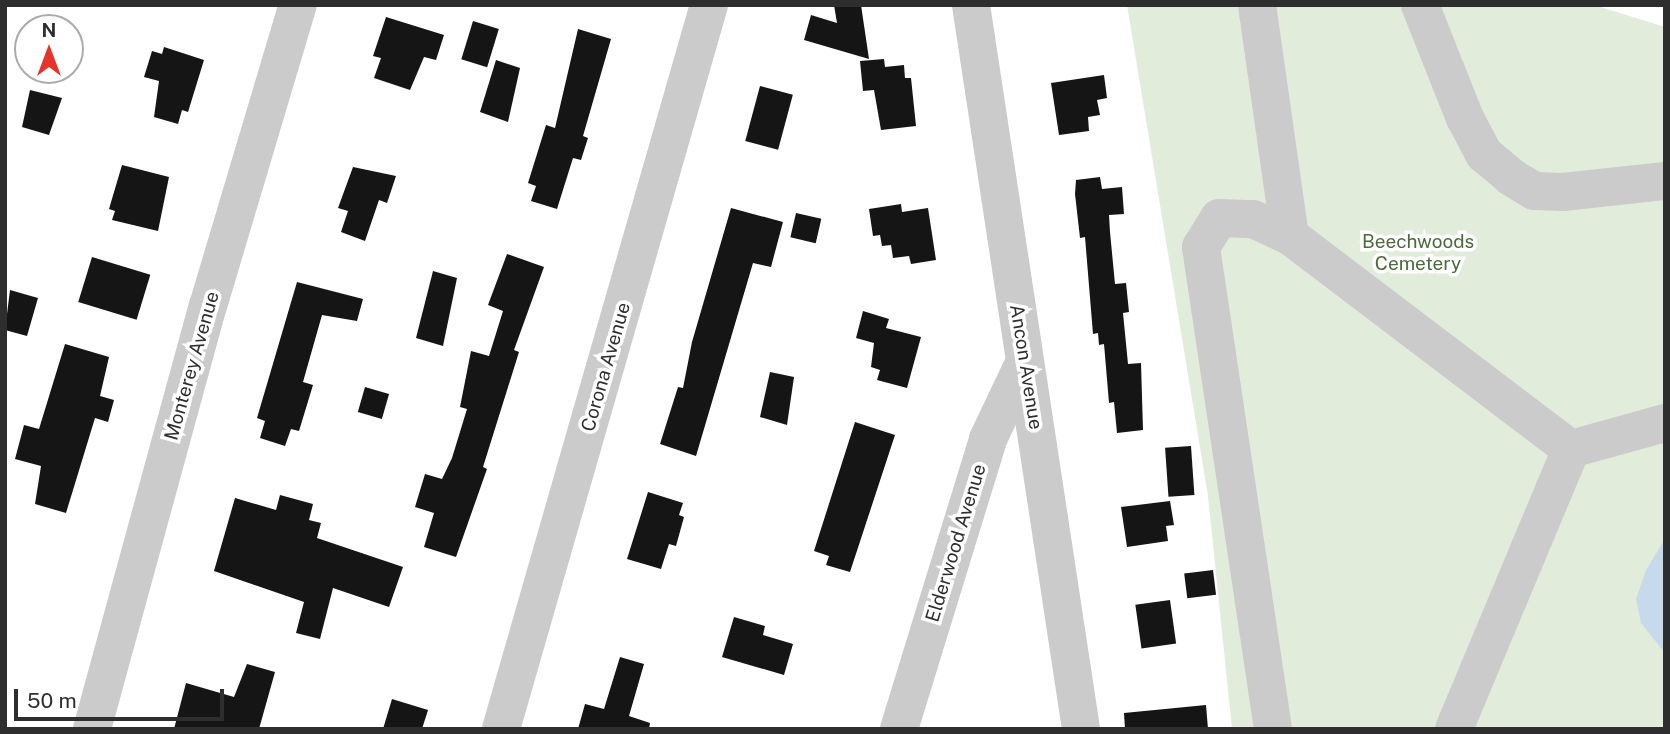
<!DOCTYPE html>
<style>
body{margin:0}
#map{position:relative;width:1670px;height:734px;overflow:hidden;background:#fff;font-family:"Public Sans",sans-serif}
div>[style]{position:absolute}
.green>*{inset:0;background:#e2ecdb}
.water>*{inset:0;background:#c7daec}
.building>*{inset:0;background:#151515;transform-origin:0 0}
.minor>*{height:38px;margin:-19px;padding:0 19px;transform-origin:19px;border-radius:19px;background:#cbcbcb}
span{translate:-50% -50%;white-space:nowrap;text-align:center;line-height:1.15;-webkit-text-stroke:7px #fff;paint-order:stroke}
.park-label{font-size:19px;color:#4c6a3b}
.street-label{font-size:19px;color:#2e2e2e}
.frame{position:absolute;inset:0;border:7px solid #2e2e2e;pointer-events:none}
.north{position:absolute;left:14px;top:14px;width:70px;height:70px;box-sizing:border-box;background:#fff;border:2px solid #ababab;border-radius:50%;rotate:0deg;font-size:19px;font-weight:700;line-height:28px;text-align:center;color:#2e2e2e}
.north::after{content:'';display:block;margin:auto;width:24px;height:32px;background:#e8332d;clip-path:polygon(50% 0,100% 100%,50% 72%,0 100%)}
.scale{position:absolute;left:14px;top:689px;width:210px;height:32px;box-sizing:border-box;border:4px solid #2e2e2e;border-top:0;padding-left:9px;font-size:21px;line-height:24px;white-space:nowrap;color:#2e2e2e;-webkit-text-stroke:5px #fff;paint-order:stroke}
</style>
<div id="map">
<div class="green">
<i style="clip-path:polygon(1127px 5px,1594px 5px,1665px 27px,1665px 729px,1232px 729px,1208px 496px)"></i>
</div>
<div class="water">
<i style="clip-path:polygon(1665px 539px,1665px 653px,1641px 623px,1636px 599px,1646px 570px)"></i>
</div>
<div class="building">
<i style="clip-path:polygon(834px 5px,861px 5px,869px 59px,804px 40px,811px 15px,837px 23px)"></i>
<i style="clip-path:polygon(386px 17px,444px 35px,436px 60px,424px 57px,410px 90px,374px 78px,381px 58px,373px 56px)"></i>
<i style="left:473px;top:21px;width:27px;height:40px;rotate:17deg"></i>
<i style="clip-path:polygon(578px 29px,611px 39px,583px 136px,588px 138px,581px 160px,573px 158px,557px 209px,531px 201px,536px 186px,528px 183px,546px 125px,555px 128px)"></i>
<i style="clip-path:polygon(164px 47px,204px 60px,188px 112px,182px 110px,178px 124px,154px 117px,159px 81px,144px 77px,152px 51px,162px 54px)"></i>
<i style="clip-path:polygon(884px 59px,885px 67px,904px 65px,905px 78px,911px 78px,916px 126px,881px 130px,874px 90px,863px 91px,860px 61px)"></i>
<i style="clip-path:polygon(496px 60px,520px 68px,508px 122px,480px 112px)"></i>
<i style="clip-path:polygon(1104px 75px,1107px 98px,1097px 100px,1100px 115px,1088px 117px,1089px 131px,1059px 135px,1051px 83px)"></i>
<i style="left:760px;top:86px;width:34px;height:57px;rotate:15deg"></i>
<i style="clip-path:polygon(30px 90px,62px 98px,49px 135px,22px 127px)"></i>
<i style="clip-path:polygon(122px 165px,169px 177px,158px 231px,112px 220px,115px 211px,109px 209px)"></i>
<i style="clip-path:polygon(353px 167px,396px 176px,387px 203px,379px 200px,365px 241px,341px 232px,348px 211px,338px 208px)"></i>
<i style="clip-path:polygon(1100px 177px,1102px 189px,1122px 187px,1124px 214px,1109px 215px,1110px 232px,1115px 284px,1126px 283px,1129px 312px,1123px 313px,1128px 364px,1141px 363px,1143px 430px,1117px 433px,1114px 402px,1109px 403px,1104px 344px,1099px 345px,1098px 333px,1093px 334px,1085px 237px,1080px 238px,1075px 194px,1076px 180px)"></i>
<i style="clip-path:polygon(901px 204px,902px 212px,928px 208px,936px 260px,911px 264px,909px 256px,893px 258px,891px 245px,882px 246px,880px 235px,873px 236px,869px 209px)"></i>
<i style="clip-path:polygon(731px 208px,783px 222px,771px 267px,753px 263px,696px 456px,660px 444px,678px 387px,683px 388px,692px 342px)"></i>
<i style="left:796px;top:213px;width:26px;height:25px;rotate:13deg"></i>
<i style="clip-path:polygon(507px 254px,544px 267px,514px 350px,519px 352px,483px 467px,487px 469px,456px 557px,424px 547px,434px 513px,415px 507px,425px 474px,442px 479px,452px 458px,467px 409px,460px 407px,471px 351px,489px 356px,503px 311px,488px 305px)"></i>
<i style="left:92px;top:257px;width:61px;height:47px;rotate:17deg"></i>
<i style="clip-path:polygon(433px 271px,457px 278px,443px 346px,416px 338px)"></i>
<i style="clip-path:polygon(297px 282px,363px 299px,357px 321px,322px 315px,303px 382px,313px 385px,299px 431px,291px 429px,285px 446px,260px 438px,265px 421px,257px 418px)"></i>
<i style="clip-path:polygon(10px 290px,38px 298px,27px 336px,5px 330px)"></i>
<i style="clip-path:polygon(863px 311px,889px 319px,886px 328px,921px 337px,907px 388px,877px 380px,880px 370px,871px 367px,874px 343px,856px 338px)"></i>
<i style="clip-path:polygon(65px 344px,109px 357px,100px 396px,114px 400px,108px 422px,95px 418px,66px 513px,35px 504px,41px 466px,15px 459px,24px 425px,39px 429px)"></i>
<i style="clip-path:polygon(770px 372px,794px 377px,787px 425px,760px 417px)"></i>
<i style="left:365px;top:387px;width:25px;height:26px;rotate:16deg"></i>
<i style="clip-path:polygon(855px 422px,895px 435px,850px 572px,826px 565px,829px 556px,814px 551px)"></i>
<i style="left:1191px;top:446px;width:49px;height:26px;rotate:86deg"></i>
<i style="clip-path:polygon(648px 492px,683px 503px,679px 515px,684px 517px,676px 546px,669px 544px,661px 569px,627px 559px)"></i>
<i style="clip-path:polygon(280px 495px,313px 504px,309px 520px,321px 523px,317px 538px,403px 567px,389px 607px,333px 588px,320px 639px,296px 633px,304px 602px,214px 571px,235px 498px,276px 510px)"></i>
<i style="clip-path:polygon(1170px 501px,1174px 525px,1166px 526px,1168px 541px,1127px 547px,1121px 507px)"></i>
<i style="left:1213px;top:570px;width:25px;height:29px;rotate:83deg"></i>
<i style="left:1170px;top:600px;width:44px;height:35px;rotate:82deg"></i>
<i style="clip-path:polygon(734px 617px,765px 626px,763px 635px,793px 644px,784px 675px,722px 657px)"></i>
<i style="clip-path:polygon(620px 657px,644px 664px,629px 716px,650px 723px,649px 729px,578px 729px,585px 704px,604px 709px)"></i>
<i style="clip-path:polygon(247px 664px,275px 672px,259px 729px,174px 729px,186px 683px,234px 697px)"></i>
<i style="clip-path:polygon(392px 699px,428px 710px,422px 729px,383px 729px)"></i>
<i style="clip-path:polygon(1206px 705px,1208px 729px,1125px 729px,1124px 713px)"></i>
</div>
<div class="minor">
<i style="left:971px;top:5px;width:732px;rotate:81.36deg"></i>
<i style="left:1257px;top:5px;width:233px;rotate:81.9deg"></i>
<i style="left:1290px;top:236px;width:353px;rotate:37.2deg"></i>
<i style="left:1571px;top:449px;width:98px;rotate:-15.5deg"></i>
<i style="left:1420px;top:5px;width:122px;rotate:68.3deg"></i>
<i style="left:1465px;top:118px;width:41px;rotate:62.2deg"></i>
<i style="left:1484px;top:154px;width:35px;rotate:40deg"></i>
<i style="left:1511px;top:177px;width:27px;rotate:31deg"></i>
<i style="left:1534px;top:191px;width:29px;rotate:2deg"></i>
<i style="left:1563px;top:192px;width:103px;rotate:-6.2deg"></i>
<i style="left:92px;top:729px;width:439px;rotate:-74.7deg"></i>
<i style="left:208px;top:306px;width:314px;rotate:-73.4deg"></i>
<i style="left:501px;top:729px;width:753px;rotate:-73.97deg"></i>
<i style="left:899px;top:729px;width:303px;rotate:-72.9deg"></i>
<i style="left:988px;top:439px;width:86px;rotate:-64.6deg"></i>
<i style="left:1273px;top:729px;width:487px;rotate:-98.5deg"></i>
<i style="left:1201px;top:247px;width:34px;rotate:-58deg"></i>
<i style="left:1219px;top:218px;width:34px;rotate:2deg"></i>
<i style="left:1253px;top:219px;width:41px;rotate:24.7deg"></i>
<i style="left:1454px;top:729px;width:303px;rotate:-67.3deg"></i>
</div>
<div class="park-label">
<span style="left:1418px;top:253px">Beechwoods<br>Cemetery</span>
</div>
<div class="street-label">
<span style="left:192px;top:366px;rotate:-74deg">Monterey Avenue</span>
<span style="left:606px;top:367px;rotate:-74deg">Corona Avenue</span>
<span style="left:1026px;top:367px;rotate:81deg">Ancon Avenue</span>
<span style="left:956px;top:543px;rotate:-73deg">Elderwood Avenue</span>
</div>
<div class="frame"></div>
<div class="north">N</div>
<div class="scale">50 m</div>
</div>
